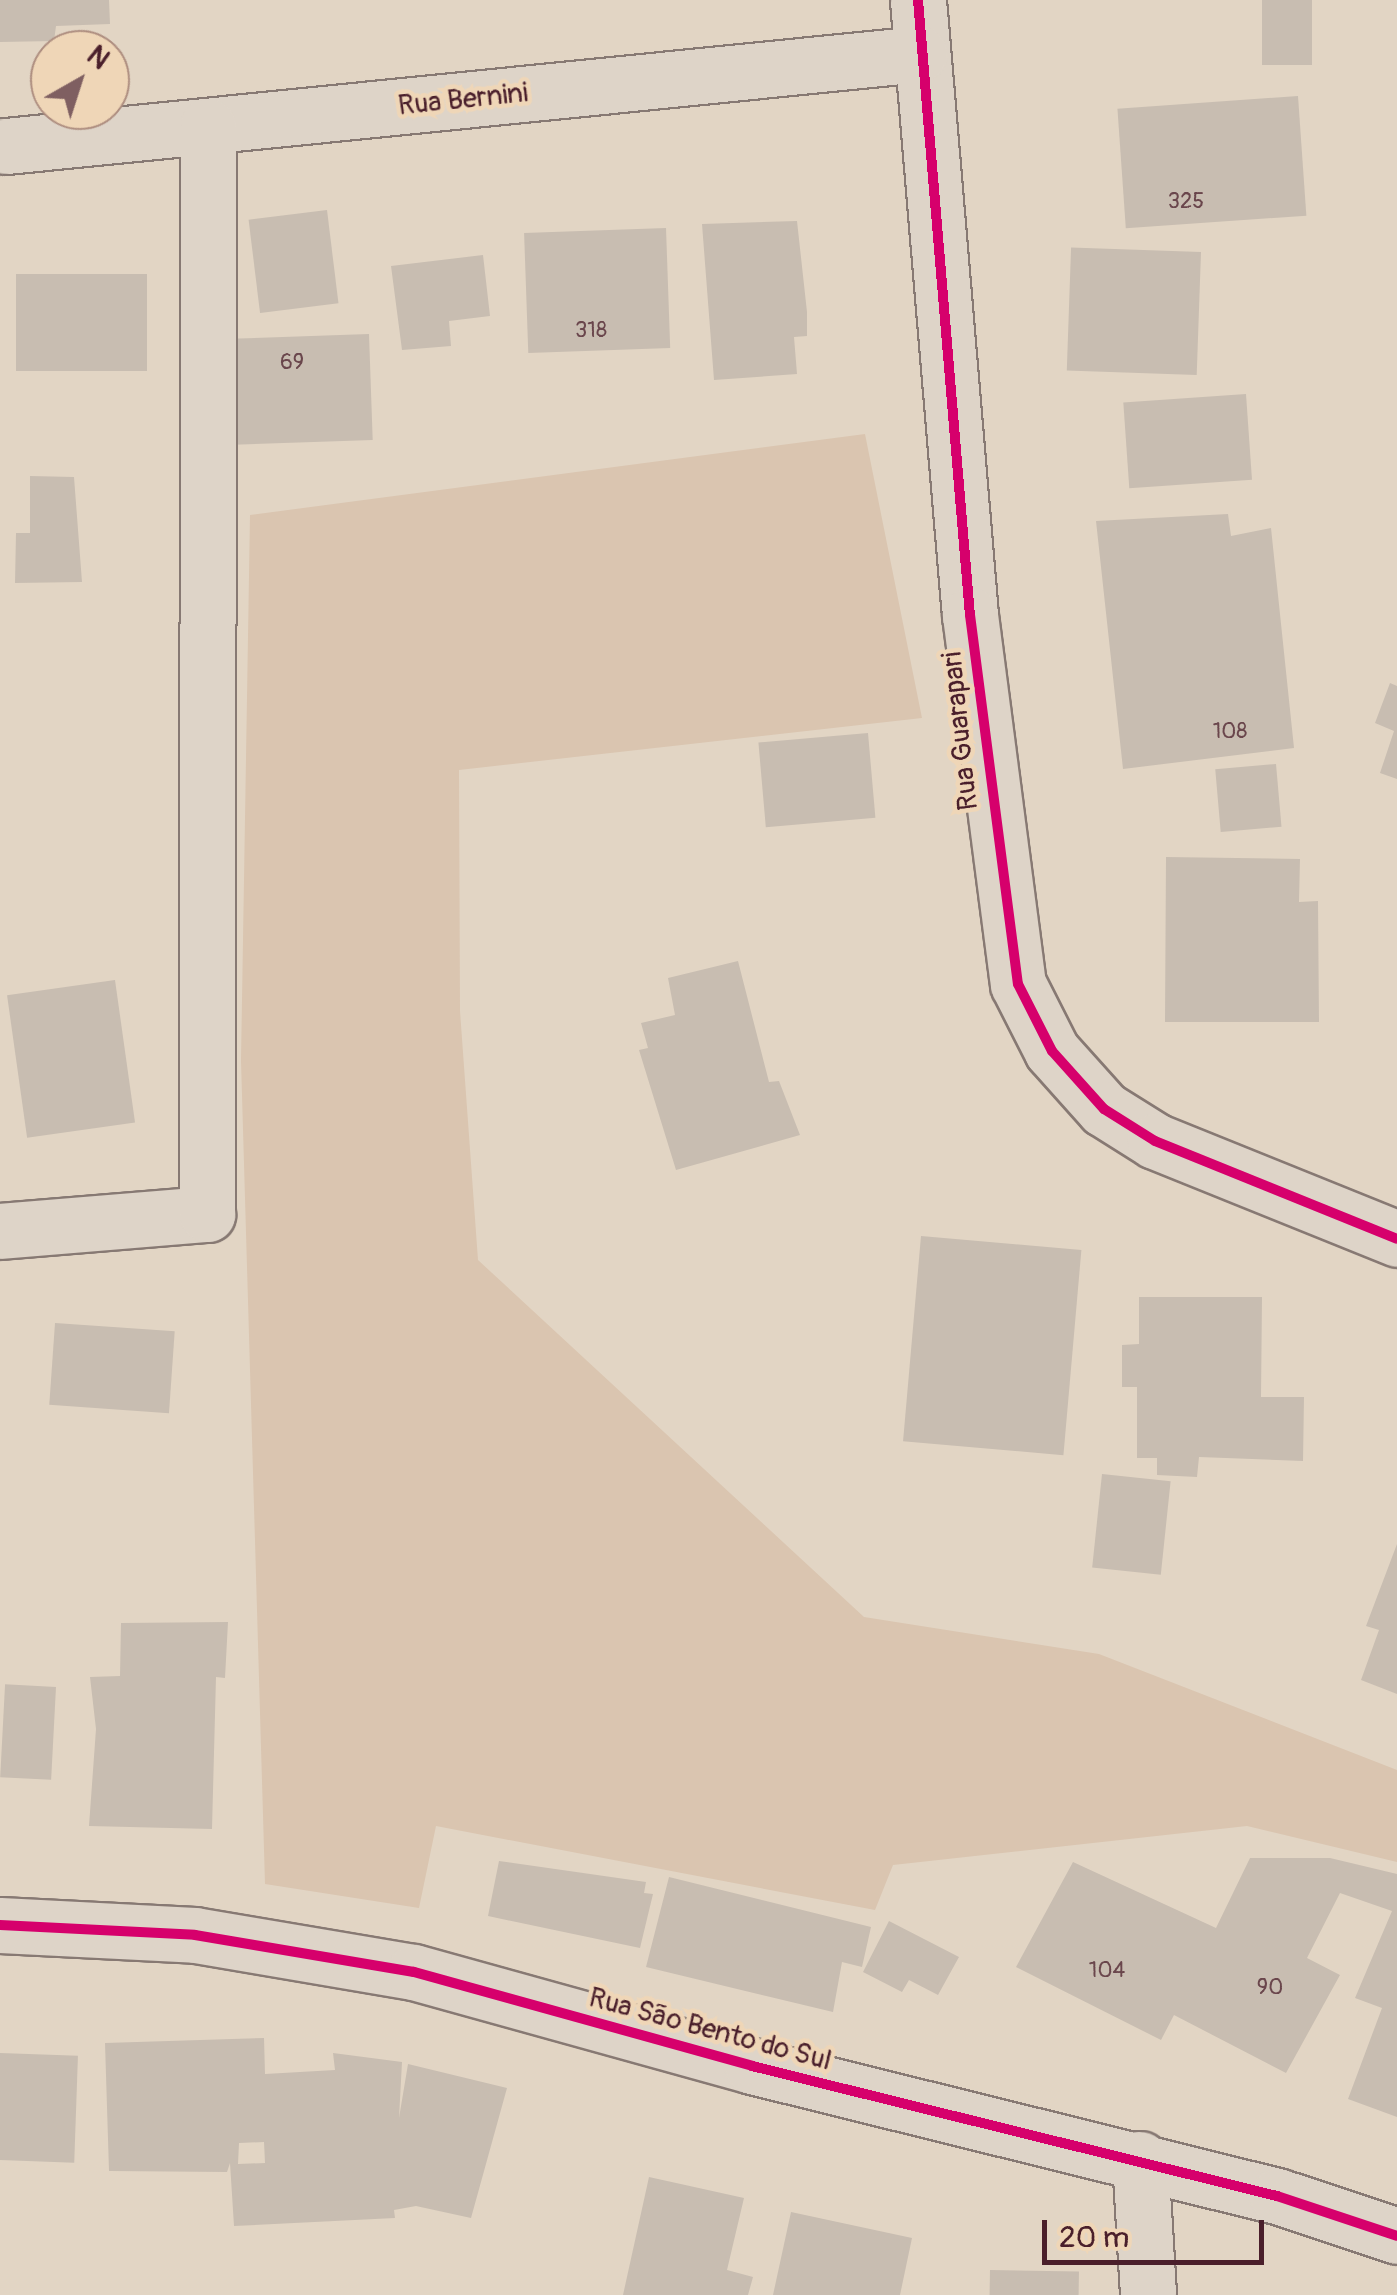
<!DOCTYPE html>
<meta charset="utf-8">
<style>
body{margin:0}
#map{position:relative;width:1397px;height:2295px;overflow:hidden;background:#e2d5c4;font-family:Pangolin,sans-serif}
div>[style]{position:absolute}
.green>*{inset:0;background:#dac5b0}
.building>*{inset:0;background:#c8bdb1;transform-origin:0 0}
.roads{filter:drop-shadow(2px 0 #877973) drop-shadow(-2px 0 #877973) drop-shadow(0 2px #877973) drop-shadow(0 -2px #877973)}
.street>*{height:55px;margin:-27.5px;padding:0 27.5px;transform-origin:27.5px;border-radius:27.5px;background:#ded4c8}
.cycleway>*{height:10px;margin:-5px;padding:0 5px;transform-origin:5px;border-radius:5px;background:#d6006c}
span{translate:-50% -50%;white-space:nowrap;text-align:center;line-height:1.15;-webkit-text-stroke:9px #efd6b7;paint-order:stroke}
.number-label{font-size:22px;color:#6a464c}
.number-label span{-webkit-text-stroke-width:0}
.street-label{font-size:28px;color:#4a1f2b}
.north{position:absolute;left:30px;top:30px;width:100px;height:100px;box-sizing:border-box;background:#efd6b7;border:2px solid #ad8d7f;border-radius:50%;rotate:39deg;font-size:28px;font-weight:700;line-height:40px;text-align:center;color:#4a1f2b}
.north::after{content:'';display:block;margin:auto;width:35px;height:45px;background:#7f5f61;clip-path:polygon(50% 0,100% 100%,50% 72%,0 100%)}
.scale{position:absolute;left:1042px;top:2220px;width:222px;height:45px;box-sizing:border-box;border:5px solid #4a1f2b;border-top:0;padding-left:12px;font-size:30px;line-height:35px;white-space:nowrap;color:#4a1f2b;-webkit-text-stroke:8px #efd6b7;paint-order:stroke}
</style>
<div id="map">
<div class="green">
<i style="clip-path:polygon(865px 434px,922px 718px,459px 770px,460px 1011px,478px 1260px,864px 1617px,1099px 1654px,1397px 1770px,1397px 1862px,1247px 1826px,893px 1865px,875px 1910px,436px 1826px,419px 1908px,265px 1884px,241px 1061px,250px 515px)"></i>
</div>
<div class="building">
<i style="clip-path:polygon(0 0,109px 0,110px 24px,56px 26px,54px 41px,0 42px)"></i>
<i style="left:1262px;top:0;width:50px;height:65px"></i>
<i style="left:1298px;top:96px;width:120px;height:181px;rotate:86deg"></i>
<i style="left:327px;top:210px;width:94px;height:79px;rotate:83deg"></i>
<i style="clip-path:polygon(797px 221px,807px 312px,807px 336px,794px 337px,797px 374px,714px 380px,702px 224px)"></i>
<i style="left:666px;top:228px;width:120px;height:142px;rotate:88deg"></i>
<i style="left:1201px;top:252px;width:123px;height:130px;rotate:92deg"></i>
<i style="clip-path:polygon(483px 255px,490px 316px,449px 321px,451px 346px,402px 350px,391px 266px)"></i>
<i style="left:16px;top:274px;width:131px;height:97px"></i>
<i style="left:369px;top:334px;width:106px;height:139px;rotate:88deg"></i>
<i style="left:1246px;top:394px;width:86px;height:123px;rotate:86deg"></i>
<i style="clip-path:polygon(30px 476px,74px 477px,82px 582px,15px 583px,16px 533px,30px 533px)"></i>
<i style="clip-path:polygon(1228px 514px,1231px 536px,1271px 528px,1294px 748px,1123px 769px,1096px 521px)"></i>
<i style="clip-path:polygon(1390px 683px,1397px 686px,1397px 779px,1380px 773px,1394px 731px,1375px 723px)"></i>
<i style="left:868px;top:733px;width:85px;height:110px;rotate:85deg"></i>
<i style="left:1276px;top:764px;width:63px;height:61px;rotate:85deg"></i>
<i style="clip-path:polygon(1166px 857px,1300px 859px,1299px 902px,1318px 901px,1319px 1022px,1165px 1022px)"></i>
<i style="clip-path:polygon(738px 961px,769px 1082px,779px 1081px,800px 1135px,676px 1170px,639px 1050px,648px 1048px,641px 1023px,675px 1015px,668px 978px)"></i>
<i style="left:115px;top:980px;width:144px;height:109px;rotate:82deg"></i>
<i style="left:921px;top:1236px;width:161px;height:206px;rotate:5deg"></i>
<i style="clip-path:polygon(1139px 1297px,1262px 1297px,1261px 1397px,1304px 1397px,1303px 1461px,1199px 1457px,1197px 1477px,1157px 1475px,1157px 1458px,1137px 1458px,1137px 1387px,1122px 1387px,1122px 1345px,1139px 1344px)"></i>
<i style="left:55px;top:1323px;width:120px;height:82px;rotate:4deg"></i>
<i style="left:1102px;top:1474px;width:69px;height:94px;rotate:6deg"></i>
<i style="clip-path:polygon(1397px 1544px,1397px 1694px,1361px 1680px,1379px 1630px,1366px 1626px)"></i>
<i style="clip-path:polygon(228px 1622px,225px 1678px,216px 1677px,212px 1829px,89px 1826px,96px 1729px,90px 1677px,120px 1676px,121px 1623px)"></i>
<i style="left:56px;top:1687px;width:93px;height:51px;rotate:93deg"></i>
<i style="clip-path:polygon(1250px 1858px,1330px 1858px,1397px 1874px,1397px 2117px,1348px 2099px,1382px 2008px,1355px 1998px,1392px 1911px,1340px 1893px,1307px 1958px,1340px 1975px,1286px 2073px,1174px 2015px,1161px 2040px,1016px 1967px,1073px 1862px,1216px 1928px)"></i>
<i style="clip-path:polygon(499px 1861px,646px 1882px,644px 1893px,653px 1894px,640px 1948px,488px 1916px)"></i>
<i style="clip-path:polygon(669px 1877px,871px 1927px,862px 1967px,842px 1962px,833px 2012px,646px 1967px)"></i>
<i style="clip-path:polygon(889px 1921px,959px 1957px,938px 1995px,909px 1980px,902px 1992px,863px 1972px)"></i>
<i style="clip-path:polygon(evenodd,264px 2038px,265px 2074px,335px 2070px,333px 2053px,402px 2062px,399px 2118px,408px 2064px,507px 2088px,471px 2218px,416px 2206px,394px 2210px,395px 2218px,234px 2226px,230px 2163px,227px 2172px,109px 2171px,105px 2043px,264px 2038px,264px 2142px,265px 2163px,238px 2164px,239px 2143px,264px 2142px)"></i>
<i style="left:0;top:2053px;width:78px;height:107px;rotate:2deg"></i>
<i style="clip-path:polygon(649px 2177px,744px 2198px,727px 2270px,753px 2277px,748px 2295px,623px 2295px)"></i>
<i style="clip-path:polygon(791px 2212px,912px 2238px,900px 2295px,773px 2295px)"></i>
<i style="left:990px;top:2270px;width:89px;height:25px;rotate:1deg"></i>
</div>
<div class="roads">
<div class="street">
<i style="left:918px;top:0;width:617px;rotate:85.17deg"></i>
<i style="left:970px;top:615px;width:372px;rotate:82.6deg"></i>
<i style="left:1018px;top:984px;width:75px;rotate:63.1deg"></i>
<i style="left:1052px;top:1051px;width:78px;rotate:48.1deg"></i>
<i style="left:1104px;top:1109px;width:60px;rotate:32.1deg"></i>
<i style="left:1155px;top:1141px;width:261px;rotate:22deg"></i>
<i style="left:6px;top:146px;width:918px;rotate:-5.75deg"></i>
<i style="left:0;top:1231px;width:208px;rotate:-4.7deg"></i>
<i style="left:207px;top:1214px;width:1088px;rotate:-89.95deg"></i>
<i style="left:0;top:1925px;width:195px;rotate:2.9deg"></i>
<i style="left:195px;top:1935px;width:222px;rotate:9.6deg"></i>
<i style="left:414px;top:1972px;width:351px;rotate:15.5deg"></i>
<i style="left:752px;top:2066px;width:541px;rotate:13.91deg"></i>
<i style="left:1277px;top:2196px;width:126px;rotate:18.4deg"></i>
<i style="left:1140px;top:2159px;width:136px;rotate:86.6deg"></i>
</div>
</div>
<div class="cycleway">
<i style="left:918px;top:0;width:617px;rotate:85.17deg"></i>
<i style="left:970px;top:615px;width:372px;rotate:82.6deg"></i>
<i style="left:1018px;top:984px;width:75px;rotate:63.1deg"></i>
<i style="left:1052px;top:1051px;width:78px;rotate:48.1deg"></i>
<i style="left:1104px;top:1109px;width:60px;rotate:32.1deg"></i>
<i style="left:1155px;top:1141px;width:261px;rotate:22deg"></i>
<i style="left:0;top:1925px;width:195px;rotate:2.9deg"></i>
<i style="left:195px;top:1935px;width:222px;rotate:9.6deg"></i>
<i style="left:414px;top:1972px;width:351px;rotate:15.5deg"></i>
<i style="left:752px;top:2066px;width:541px;rotate:13.91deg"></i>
<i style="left:1277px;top:2196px;width:126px;rotate:18.4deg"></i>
</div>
<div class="number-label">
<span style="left:1186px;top:202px">325</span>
<span style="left:591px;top:331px">318</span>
<span style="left:292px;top:363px">69</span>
<span style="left:1230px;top:732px">108</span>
<span style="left:1107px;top:1971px">104</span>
<span style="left:1270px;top:1988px">90</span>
</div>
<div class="street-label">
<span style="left:463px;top:100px;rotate:-6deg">Rua Bernini</span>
<span style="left:961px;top:731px;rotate:-96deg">Rua Guarapari</span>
<span style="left:710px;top:2030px;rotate:15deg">Rua São Bento do Sul</span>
</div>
<div class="north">N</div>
<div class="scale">20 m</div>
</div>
